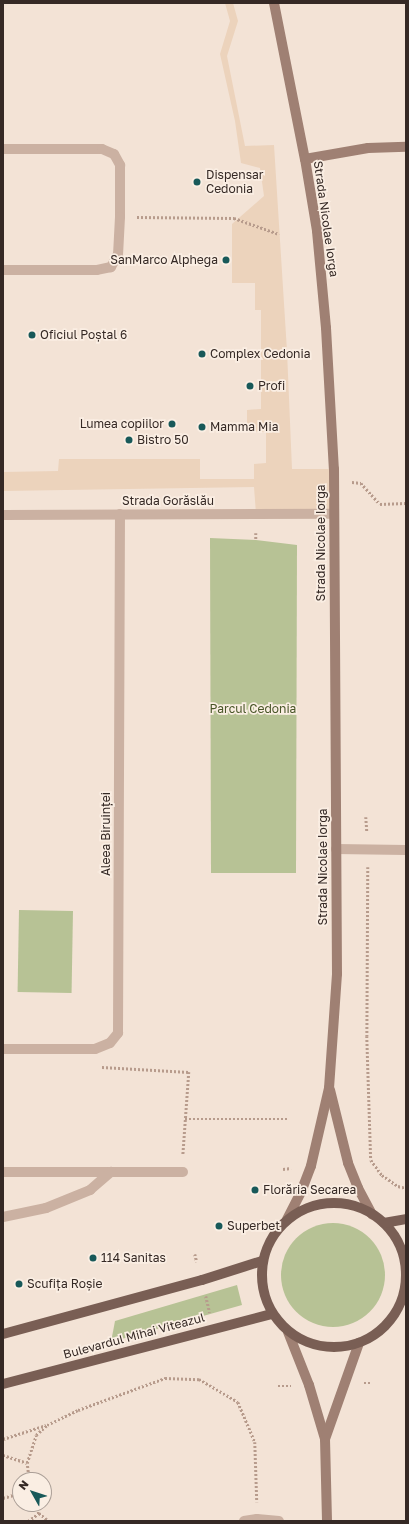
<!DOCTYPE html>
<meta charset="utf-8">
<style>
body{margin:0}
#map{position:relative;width:409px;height:1524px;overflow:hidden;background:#f3e3d6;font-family:"Golos Text",sans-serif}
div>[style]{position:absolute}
.green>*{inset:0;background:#b7c295;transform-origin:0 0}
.round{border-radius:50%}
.plaza>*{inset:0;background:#ecd3bc}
.path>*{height:2.5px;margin-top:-1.25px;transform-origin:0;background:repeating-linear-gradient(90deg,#b79b8c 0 2px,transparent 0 4px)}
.lane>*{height:10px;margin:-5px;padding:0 5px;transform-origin:5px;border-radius:5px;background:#cbb1a2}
.street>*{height:10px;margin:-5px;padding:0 5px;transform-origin:5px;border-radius:5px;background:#cbb1a2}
.secondary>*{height:10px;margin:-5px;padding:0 5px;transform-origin:5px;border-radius:5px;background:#9f8073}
.primary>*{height:10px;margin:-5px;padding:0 5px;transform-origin:5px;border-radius:5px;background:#795e54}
.primary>.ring{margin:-5px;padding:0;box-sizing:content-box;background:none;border:10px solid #795e54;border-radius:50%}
.dots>*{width:11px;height:11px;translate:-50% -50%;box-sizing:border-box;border:2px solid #faeee3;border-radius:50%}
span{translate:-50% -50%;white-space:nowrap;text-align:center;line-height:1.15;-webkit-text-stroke:3.5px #faeee3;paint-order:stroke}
.poi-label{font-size:12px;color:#352925}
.left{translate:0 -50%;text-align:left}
.right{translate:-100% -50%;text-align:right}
.street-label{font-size:12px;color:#352925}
.park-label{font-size:12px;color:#485527}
.frame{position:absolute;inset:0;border:4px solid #352925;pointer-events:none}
.north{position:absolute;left:12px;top:1472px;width:40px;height:40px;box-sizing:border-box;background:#faeee3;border:1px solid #ab9f97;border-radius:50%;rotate:309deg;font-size:11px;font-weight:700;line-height:16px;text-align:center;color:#352925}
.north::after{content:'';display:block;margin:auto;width:14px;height:18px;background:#185959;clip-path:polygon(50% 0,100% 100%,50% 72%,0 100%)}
</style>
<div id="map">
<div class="green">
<i style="clip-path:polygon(210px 538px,256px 540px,297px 545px,296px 873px,211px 873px)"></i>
<i style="left:19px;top:910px;width:54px;height:82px;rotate:1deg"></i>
<i class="round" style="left:281px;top:1223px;width:104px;height:104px"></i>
<i style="clip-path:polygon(237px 1285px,242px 1305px,111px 1342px,115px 1321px)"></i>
</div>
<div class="plaza">
<i style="clip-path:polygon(225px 3px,233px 3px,238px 21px,227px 56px,245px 146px,274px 145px,287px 351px,292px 469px,334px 469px,334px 514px,256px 514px,254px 487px,3px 491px,3px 472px,58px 471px,59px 459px,200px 459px,200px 479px,254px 479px,254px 464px,266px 463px,266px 432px,247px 431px,247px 410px,261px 409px,261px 310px,255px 310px,255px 283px,232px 283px,232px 224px,264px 196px,260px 168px,241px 163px,235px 121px,220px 54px,230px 21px)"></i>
</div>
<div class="path">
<i style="left:137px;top:217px;width:97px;rotate:0.6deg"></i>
<i style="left:234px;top:218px;width:48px;rotate:19.6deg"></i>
<i style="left:352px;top:482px;width:9px;rotate:6deg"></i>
<i style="left:361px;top:483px;width:28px;rotate:48deg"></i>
<i style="left:380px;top:504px;width:26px;rotate:-2deg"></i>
<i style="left:256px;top:533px;width:7px;rotate:90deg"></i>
<i style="left:366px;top:817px;width:15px;rotate:86deg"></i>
<i style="left:368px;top:867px;width:169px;rotate:90.3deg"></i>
<i style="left:367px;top:1036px;width:124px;rotate:88.2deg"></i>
<i style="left:371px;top:1160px;width:19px;rotate:54deg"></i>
<i style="left:382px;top:1175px;width:19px;rotate:35deg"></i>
<i style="left:398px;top:1186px;width:8px;rotate:14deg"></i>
<i style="left:102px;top:1067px;width:87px;rotate:3.3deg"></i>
<i style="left:189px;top:1072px;width:83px;rotate:94.1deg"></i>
<i style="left:185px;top:1119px;width:103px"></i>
<i style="left:283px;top:1169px;width:8px;rotate:-7deg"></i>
<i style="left:195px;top:1254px;width:8px;rotate:76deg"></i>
<i style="left:206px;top:1296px;width:17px;rotate:77deg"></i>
<i style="left:364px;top:1383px;width:7px"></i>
<i style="left:278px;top:1386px;width:13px"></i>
<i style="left:3px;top:1439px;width:45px;rotate:-18deg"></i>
<i style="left:3px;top:1455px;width:25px;rotate:18deg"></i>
<i style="left:29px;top:1480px;width:17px;rotate:-97deg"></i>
<i style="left:27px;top:1463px;width:29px;rotate:-72deg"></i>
<i style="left:36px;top:1435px;width:15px;rotate:-42deg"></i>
<i style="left:47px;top:1425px;width:34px;rotate:-26deg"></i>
<i style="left:78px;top:1410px;width:93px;rotate:-20.2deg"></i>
<i style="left:165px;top:1378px;width:34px;rotate:2deg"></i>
<i style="left:199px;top:1379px;width:45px;rotate:30.5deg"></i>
<i style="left:238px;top:1402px;width:43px;rotate:67deg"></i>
<i style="left:255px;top:1442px;width:60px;rotate:88.1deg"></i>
<i style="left:3px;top:1498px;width:18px;rotate:-16deg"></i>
<i style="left:36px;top:1504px;width:9px;rotate:72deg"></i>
<i style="left:39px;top:1513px;width:13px;rotate:39deg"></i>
<i style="left:28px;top:1521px;width:14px;rotate:-36deg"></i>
</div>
<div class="lane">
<i style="left:3px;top:149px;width:99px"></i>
<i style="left:102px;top:149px;width:13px;rotate:23deg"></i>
<i style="left:114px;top:154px;width:13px;rotate:61deg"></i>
<i style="left:120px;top:165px;width:52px;rotate:90deg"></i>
<i style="left:120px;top:217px;width:37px;rotate:93deg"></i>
<i style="left:118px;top:254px;width:15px;rotate:118deg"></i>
<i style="left:111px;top:267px;width:14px;rotate:168deg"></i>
<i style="left:97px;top:270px;width:94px;rotate:180deg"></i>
<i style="left:3px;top:1172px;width:180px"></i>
<i style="left:3px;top:1217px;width:44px;rotate:-11.8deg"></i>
<i style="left:46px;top:1208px;width:48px;rotate:-22.2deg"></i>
<i style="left:90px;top:1190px;width:28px;rotate:-41deg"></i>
<i style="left:244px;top:1521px;width:13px;rotate:-9deg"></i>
<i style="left:257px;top:1519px;width:22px;rotate:5deg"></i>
</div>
<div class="street">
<i style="left:3px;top:515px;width:331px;rotate:-0.2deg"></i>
<i style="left:336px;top:849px;width:70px;rotate:0.8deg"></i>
<i style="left:3px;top:1049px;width:92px"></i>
<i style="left:95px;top:1049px;width:16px;rotate:-22deg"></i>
<i style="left:110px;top:1043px;width:13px;rotate:-51deg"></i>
<i style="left:118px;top:1033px;width:519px;rotate:-89.78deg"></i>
</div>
<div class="secondary">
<i style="left:274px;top:3px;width:159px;rotate:78.8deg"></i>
<i style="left:305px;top:159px;width:73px;rotate:80.5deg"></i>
<i style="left:317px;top:231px;width:97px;rotate:84.7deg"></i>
<i style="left:326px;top:328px;width:141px;rotate:86.8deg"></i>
<i style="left:334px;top:469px;width:505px;rotate:89.66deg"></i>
<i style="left:337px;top:974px;width:114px;rotate:94deg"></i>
<i style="left:329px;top:1088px;width:80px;rotate:103deg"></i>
<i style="left:311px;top:1166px;width:28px;rotate:111deg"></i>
<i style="left:301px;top:1192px;width:31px;rotate:117deg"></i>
<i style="left:305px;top:159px;width:64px;rotate:-9.9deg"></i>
<i style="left:368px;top:148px;width:38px;rotate:-2deg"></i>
<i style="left:330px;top:1090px;width:75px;rotate:76.1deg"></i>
<i style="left:348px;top:1163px;width:27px;rotate:68deg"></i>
<i style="left:358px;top:1188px;width:30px;rotate:62deg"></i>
<i style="left:288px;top:1332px;width:57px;rotate:68.4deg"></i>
<i style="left:309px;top:1385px;width:56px;rotate:73.5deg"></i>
<i style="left:325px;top:1439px;width:82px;rotate:88.6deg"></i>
<i style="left:325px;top:1439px;width:102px;rotate:-70.5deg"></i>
</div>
<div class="primary">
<i class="ring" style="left:262px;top:1203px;width:134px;height:134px"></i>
<i style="left:384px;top:1223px;width:22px;rotate:-10deg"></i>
<i style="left:3px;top:1334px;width:206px;rotate:-15.2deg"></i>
<i style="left:202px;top:1280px;width:63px;rotate:-17.6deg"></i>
<i style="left:3px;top:1384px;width:278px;rotate:-14.6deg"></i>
</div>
<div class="dots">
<i style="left:197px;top:182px;background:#185959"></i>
<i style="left:226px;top:260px;background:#185959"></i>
<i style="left:32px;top:335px;background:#185959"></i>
<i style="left:202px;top:354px;background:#185959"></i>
<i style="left:250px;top:386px;background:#185959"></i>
<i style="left:172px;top:424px;background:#185959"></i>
<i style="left:202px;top:427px;background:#185959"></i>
<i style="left:129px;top:440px;background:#185959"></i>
<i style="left:255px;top:1190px;background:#185959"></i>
<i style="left:219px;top:1226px;background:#185959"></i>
<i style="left:93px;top:1258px;background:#185959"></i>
<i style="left:19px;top:1284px;background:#185959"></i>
</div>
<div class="poi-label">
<span class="left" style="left:206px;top:182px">Dispensar<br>Cedonia</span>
<span class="right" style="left:218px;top:260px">SanMarco Alphega</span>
<span class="left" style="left:40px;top:335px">Oficiul Poștal 6</span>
<span class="left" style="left:210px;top:354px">Complex Cedonia</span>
<span class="left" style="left:258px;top:386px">Profi</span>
<span class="right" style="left:164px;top:424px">Lumea copiilor</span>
<span class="left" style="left:210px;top:427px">Mamma Mia</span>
<span class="left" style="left:137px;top:440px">Bistro 50</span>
<span class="left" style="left:263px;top:1190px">Florăria Secarea</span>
<span class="left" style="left:227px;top:1226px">Superbet</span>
<span class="left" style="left:101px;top:1258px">114 Sanitas</span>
<span class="left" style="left:27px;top:1284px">Scufița Roșie</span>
</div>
<div class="street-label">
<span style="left:326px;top:219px;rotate:82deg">Strada Nicolae Iorga</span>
<span style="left:168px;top:501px">Strada Gorăslău</span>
<span style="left:321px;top:543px;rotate:-90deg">Strada Nicolae Iorga</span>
<span style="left:106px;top:834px;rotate:-90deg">Aleea Biruinței</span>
<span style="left:323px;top:867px;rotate:-90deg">Strada Nicolae Iorga</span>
<span style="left:134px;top:1336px;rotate:-15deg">Bulevardul Mihai Viteazul</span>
</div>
<div class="park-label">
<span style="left:253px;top:709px">Parcul Cedonia</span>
</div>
<div class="frame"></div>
<div class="north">N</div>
</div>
